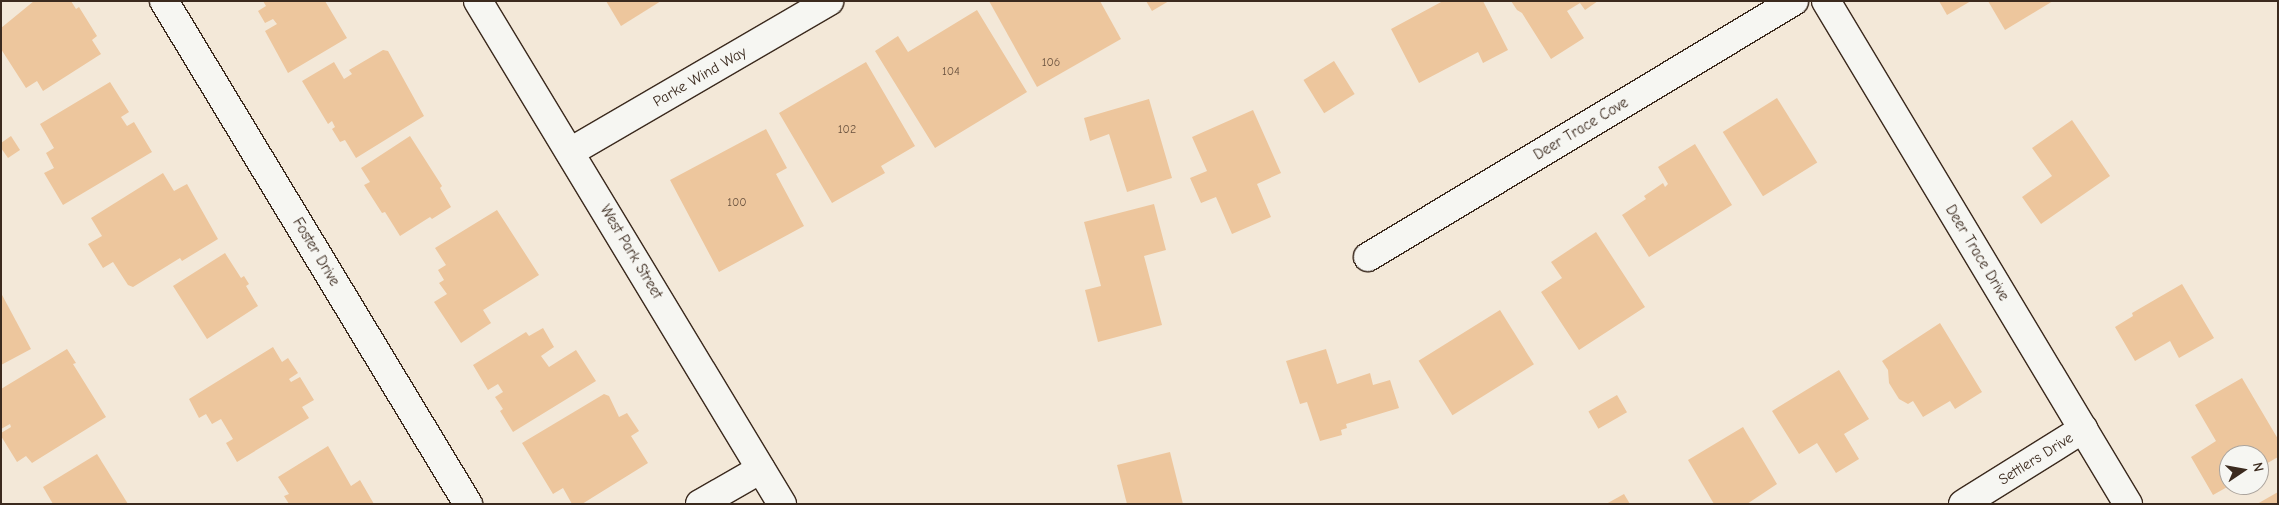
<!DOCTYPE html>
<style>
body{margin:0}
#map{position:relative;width:2279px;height:505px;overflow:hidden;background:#f3e8d8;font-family:"Comic Neue",sans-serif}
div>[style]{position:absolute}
.building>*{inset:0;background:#edc69d;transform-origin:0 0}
.roads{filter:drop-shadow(1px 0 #3b2a1e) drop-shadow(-1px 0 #3b2a1e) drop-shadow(0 1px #3b2a1e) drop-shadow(0 -1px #3b2a1e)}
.minor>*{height:28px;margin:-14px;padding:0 14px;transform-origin:14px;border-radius:14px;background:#f6f6f2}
.tertiary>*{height:28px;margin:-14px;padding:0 14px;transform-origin:14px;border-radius:14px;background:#f6f6f2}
span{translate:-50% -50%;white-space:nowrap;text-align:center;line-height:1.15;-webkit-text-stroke:5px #f6f6f2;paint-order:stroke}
.number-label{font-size:12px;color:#68513e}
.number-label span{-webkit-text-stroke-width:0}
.street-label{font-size:15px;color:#3b2a1e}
.frame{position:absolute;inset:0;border:2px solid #3b2a1e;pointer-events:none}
.north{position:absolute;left:2219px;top:445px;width:50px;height:50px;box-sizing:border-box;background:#f6f6f2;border:1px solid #aba49d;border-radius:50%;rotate:78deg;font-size:14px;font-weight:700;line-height:20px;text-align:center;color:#3b2a1e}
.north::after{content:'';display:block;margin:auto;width:18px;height:22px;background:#3b2a1e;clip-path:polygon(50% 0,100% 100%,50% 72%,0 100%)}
</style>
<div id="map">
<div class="building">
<i style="clip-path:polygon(34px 1px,71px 1px,76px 9px,79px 7px,97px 36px,92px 40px,101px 54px,43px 91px,37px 81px,26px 88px,1px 49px,1px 28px)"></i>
<i style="clip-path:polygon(263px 1px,325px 1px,347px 38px,288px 73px,265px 31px,277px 24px,273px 19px,265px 23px,258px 11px,266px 6px)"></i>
<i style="clip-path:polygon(606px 1px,661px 1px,621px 26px)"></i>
<i style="clip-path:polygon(989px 1px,1100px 1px,1121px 39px,1037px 87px)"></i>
<i style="clip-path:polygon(1146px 1px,1169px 1px,1152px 11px)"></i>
<i style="clip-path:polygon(1443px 1px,1483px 1px,1508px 50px,1483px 63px,1478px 52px,1419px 83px,1391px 29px)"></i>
<i style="clip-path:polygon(1511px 1px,1598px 1px,1585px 10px,1580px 3px,1567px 11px,1584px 38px,1551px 59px,1522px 13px,1517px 10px)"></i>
<i style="clip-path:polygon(1939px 1px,1971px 1px,1947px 15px)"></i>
<i style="clip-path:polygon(1988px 1px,2053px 1px,2005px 30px)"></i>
<i style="clip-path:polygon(977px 10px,1027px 92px,935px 148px,875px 51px,898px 36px,908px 52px)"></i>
<i style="clip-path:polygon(383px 50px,388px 51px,424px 116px,356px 158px,345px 140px,340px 142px,332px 129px,335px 127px,332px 121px,328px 124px,302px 81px,334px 62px,344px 79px,352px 74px,349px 70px)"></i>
<i style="left:1334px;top:61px;width:39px;height:36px;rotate:58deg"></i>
<i style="clip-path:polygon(866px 62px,915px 146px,881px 166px,885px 173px,832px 203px,779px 113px)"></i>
<i style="clip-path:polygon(110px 82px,129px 112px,121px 117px,127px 126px,134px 122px,152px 152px,63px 205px,44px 173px,54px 168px,46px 153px,54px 148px,40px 124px)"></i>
<i style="left:1777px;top:98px;width:76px;height:64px;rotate:58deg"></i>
<i style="clip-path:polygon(1149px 99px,1172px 178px,1127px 192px,1109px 134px,1090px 141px,1084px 118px)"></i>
<i style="clip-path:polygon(1253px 110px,1281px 173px,1257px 184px,1271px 217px,1232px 234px,1216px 197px,1201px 203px,1190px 178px,1207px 171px,1192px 137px)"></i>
<i style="clip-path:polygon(2072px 120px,2110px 176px,2041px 224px,2022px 197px,2052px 176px,2032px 148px)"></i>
<i style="clip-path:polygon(766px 129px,787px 168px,776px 174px,804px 226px,719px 272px,670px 180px)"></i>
<i style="clip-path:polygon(11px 136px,20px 150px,8px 158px,1px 148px,1px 143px)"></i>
<i style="clip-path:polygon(410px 136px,442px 186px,440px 188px,451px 207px,432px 219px,430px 217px,400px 236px,385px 212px,382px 213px,364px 185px,370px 182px,361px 168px)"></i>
<i style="clip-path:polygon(1695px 144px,1732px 205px,1649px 257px,1622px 215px,1646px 199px,1644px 196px,1650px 192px,1663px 183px,1665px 187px,1668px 184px,1658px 167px)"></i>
<i style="clip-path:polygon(163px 173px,174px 191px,187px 184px,218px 239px,182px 261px,180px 258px,133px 287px,128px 285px,113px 262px,103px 268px,88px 244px,102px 236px,91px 218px)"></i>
<i style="clip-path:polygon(1154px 204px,1166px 250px,1144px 256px,1162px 325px,1098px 342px,1085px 290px,1101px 286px,1084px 222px)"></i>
<i style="clip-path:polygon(497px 210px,539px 275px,483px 310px,491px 323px,461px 343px,434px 302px,447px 294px,439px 283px,444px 280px,438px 270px,446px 265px,435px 248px)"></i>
<i style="clip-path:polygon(1596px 232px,1645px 307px,1579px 350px,1541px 292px,1562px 278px,1551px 262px)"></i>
<i style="clip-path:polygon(225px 253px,241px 278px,244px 276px,249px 284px,246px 286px,258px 306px,207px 339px,173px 286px)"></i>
<i style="clip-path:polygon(2182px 284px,2214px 338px,2179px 358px,2170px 341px,2135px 361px,2115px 327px,2133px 316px,2132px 313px)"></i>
<i style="clip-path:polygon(1px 293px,31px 349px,1px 365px)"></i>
<i style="left:1500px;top:310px;width:64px;height:96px;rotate:58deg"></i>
<i style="clip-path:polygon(1940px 323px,1982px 392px,1955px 409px,1950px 401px,1923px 417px,1913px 401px,1908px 404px,1899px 399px,1889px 383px,1888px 370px,1882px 361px)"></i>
<i style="clip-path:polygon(543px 328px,554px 347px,541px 356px,549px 367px,576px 350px,596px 381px,513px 432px,500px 411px,503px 409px,495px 397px,503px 392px,498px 384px,488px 390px,473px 365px,526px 332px,529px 336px)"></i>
<i style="clip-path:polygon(273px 347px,282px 362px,288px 358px,298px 373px,289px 379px,291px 382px,300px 377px,314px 400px,302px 407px,309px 418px,237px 462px,226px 443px,233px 439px,221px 419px,212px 424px,206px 414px,199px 418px,189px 399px)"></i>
<i style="clip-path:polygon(67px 349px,76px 363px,73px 364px,106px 417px,32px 463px,26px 456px,17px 462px,1px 436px,1px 433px,11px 427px,10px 424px,1px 429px,1px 389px)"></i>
<i style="clip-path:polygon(1326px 349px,1337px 384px,1370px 373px,1373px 385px,1390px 380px,1399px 408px,1346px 424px,1347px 428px,1341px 430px,1342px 435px,1320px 441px,1307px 402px,1300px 404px,1286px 361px)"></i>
<i style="clip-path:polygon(1839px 370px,1869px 419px,1844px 434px,1859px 459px,1836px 473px,1817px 443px,1799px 454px,1772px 411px)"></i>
<i style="clip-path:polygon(2242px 378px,2278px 439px,2278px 457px,2259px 468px,2259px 455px,2229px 455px,2229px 486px,2213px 495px,2191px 457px,2216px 441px,2195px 405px)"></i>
<i style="clip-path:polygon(604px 394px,609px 396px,619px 417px,627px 413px,639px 431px,631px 436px,648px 463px,582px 504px,572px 504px,563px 488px,553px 494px,522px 443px)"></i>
<i style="left:1617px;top:395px;width:20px;height:33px;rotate:60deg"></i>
<i style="clip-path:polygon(1743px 427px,1777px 484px,1747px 504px,1714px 504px,1688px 460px)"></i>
<i style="clip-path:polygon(328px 446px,351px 486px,360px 480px,374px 504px,289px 504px,284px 496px,289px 494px,278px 477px)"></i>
<i style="clip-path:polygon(1170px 452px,1183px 504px,1127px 504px,1117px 465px)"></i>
<i style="clip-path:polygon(97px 454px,128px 504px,53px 504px,43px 487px)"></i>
<i style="clip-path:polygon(2278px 492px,2278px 504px,2257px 504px)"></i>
<i style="clip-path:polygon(1624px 494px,1630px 504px,1606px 504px)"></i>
</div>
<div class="roads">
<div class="minor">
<i style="left:164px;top:1px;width:588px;rotate:58.85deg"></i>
<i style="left:1826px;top:1px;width:587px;rotate:59.02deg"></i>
<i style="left:570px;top:152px;width:300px;rotate:-30.2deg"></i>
<i style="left:1368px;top:257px;width:497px;rotate:-31deg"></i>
<i style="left:700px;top:504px;width:70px;rotate:-29.8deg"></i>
<i style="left:1963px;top:504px;width:142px;rotate:-32deg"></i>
</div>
<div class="tertiary">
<i style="left:478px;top:1px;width:588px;rotate:58.85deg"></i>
</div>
</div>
<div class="number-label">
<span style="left:1051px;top:63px">106</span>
<span style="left:951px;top:72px">104</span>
<span style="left:847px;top:130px">102</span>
<span style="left:737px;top:203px">100</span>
</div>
<div class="street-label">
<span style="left:700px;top:77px;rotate:-30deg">Parke Wind Way</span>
<span style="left:1581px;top:129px;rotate:-31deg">Deer Trace Cove</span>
<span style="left:316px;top:252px;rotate:59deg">Foster Drive</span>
<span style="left:631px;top:252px;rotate:59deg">West Park Street</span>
<span style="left:1977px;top:253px;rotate:59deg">Deer Trace Drive</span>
<span style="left:2036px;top:459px;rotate:-32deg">Settlers Drive</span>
</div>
<div class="frame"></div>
<div class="north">N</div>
</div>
